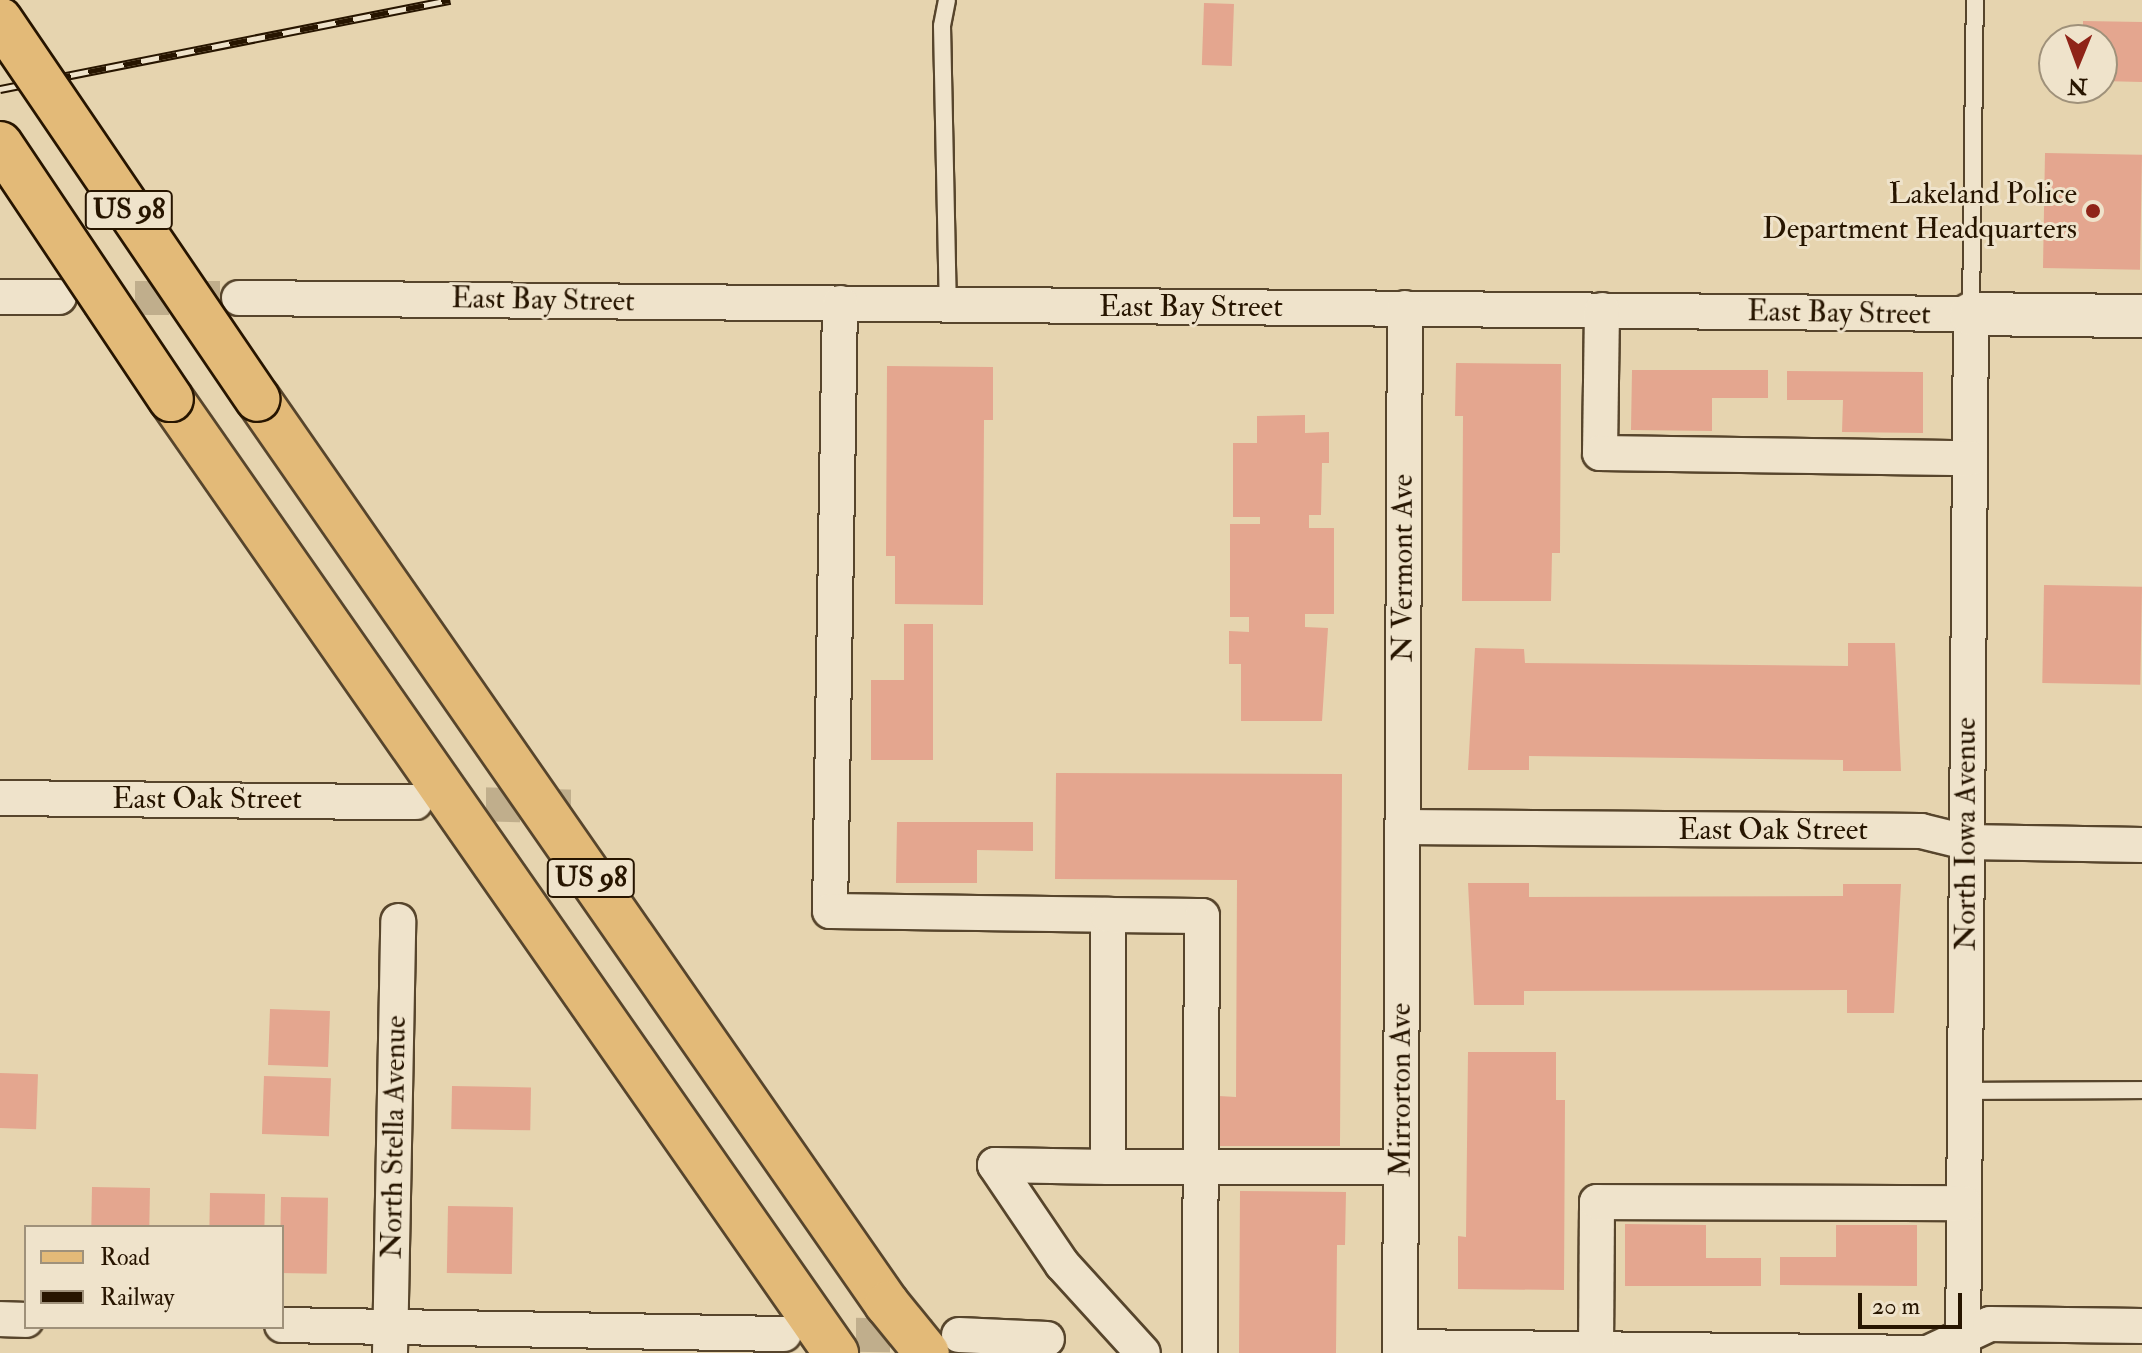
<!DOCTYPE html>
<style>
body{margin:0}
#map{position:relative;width:2142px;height:1353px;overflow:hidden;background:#e6d4af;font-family:"IM FELL Double Pica",serif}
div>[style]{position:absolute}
.building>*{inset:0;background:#e4a68f;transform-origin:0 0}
.minor-tunnel>*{height:34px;margin-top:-17px;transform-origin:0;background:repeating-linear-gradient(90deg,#c0ae8c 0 34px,transparent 0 51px)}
.roads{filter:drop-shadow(2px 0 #57452c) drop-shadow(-2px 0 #57452c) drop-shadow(0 2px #57452c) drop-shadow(0 -2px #57452c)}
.service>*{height:16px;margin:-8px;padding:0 8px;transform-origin:8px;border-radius:8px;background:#efe3cb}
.minor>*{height:34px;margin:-17px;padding:0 17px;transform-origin:17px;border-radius:17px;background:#efe3cb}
.tertiary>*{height:42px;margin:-21px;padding:0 21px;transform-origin:21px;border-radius:21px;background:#efe3cb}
.primary>*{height:44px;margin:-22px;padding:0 22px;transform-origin:22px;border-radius:22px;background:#e3ba78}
.rail>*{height:9px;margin-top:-4.5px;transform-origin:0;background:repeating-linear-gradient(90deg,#efe3cb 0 18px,#271500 0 36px);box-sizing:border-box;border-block:2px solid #271500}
.bridges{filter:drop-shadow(2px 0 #271500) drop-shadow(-2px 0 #271500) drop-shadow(0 2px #271500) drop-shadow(0 -2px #271500)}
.primary-bridge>*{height:44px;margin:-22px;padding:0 22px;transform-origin:22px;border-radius:22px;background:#e3ba78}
.dots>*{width:22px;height:22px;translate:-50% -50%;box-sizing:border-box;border:4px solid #efe3cb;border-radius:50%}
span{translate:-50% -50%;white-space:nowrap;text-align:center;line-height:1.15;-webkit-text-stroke:6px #efe3cb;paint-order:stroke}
.shield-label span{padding:2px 6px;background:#efe3cb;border:2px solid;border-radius:6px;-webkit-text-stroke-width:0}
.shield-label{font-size:28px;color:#271500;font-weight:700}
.poi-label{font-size:30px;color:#271500}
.right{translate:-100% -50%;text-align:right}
.street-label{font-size:30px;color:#271500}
.legend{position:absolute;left:24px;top:1225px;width:260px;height:104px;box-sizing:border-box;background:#efe3cb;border:2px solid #9f917a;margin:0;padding:10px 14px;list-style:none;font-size:24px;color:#271500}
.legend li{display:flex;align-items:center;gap:16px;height:40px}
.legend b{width:40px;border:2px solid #9f917a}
.north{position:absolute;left:2038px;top:24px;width:80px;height:80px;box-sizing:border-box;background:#efe3cb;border:2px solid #9f917a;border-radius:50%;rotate:181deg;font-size:22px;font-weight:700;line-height:32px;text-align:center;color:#271500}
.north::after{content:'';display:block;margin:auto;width:28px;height:36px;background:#8f2418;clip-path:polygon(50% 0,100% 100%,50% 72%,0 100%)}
.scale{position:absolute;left:1858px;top:1293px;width:104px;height:36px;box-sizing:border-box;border:4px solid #271500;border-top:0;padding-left:10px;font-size:24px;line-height:28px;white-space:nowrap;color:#271500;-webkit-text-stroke:6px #efe3cb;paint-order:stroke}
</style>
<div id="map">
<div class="building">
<i style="left:1204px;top:3px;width:30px;height:62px;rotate:2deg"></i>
<i style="clip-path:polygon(2083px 21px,2142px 22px,2142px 82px,2102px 81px,2102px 40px,2083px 40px)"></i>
<i style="left:2045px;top:153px;width:97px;height:115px;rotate:1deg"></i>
<i style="clip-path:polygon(1456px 363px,1561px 364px,1560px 553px,1552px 553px,1551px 601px,1462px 601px,1463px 416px,1455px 416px)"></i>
<i style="clip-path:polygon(887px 366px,993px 367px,993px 420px,984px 420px,983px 605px,895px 604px,895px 556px,886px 556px)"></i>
<i style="clip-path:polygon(1632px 370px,1768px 370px,1768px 398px,1712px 398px,1712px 431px,1631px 430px)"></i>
<i style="clip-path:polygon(1787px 371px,1923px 372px,1923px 433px,1842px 432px,1843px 400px,1787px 400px)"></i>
<i style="clip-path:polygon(1305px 415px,1305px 433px,1329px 432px,1329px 463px,1322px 463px,1321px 515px,1309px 515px,1309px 528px,1334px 528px,1334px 614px,1305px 614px,1305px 627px,1328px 628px,1322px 721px,1241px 721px,1241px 664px,1229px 664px,1229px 631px,1249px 632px,1249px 617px,1230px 617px,1230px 524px,1260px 524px,1260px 517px,1233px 517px,1233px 443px,1257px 443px,1257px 416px)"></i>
<i style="left:2044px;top:585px;width:98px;height:98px;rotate:1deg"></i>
<i style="clip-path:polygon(904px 624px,933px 624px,933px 760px,871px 760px,871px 680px,904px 680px)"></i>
<i style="clip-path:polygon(1848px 643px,1895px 643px,1901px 771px,1843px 771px,1843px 760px,1529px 756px,1529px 770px,1468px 770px,1475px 648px,1524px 649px,1525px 663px,1848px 666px)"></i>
<i style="clip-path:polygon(1056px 773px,1342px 774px,1340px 1146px,1219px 1146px,1219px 1096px,1236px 1097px,1237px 880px,1055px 879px)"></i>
<i style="clip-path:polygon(897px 822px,1033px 822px,1033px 851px,977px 850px,977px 883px,896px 883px)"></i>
<i style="clip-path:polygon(1468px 883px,1529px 883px,1529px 897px,1843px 896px,1843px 884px,1901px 884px,1894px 1013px,1847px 1013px,1847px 990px,1524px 991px,1524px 1005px,1474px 1005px)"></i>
<i style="left:270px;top:1009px;width:60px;height:56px;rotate:2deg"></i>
<i style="clip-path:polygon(1468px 1052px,1556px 1052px,1556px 1100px,1565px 1100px,1564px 1290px,1458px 1289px,1458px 1236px,1466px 1237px)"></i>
<i style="left:0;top:1073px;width:38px;height:55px;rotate:2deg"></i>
<i style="left:264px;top:1076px;width:67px;height:58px;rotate:2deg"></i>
<i style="left:452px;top:1086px;width:79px;height:43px;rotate:1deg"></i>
<i style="left:92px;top:1187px;width:58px;height:40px;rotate:1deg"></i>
<i style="clip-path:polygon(1240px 1191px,1346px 1192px,1345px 1245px,1337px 1245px,1336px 1353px,1239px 1353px)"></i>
<i style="left:210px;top:1193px;width:55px;height:34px;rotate:1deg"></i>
<i style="left:281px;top:1197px;width:47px;height:76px;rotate:1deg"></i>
<i style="left:448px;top:1206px;width:65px;height:67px;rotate:1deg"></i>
<i style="clip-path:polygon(1625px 1224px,1706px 1225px,1706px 1258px,1761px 1258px,1761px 1286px,1625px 1286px)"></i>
<i style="clip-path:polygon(1836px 1225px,1917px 1225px,1917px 1286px,1780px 1285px,1780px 1257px,1836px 1257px)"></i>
</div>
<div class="minor-tunnel">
<i style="left:84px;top:298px;width:155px"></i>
<i style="left:435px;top:803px;width:152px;rotate:1.5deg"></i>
<i style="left:805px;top:1334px;width:127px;rotate:0.9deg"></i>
</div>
<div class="roads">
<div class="service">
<i style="left:947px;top:0;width:26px;rotate:101deg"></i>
<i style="left:942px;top:26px;width:280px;rotate:88.8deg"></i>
<i style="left:1971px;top:313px;width:313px;rotate:-89.3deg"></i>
<i style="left:1964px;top:1091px;width:178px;rotate:-0.3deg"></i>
</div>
<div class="minor">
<i style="left:0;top:297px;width:59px"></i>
<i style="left:239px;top:298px;width:1732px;rotate:0.53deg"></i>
<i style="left:1971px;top:314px;width:1039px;rotate:90.44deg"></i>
<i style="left:840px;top:303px;width:608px;rotate:90.94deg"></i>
<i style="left:830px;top:911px;width:278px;rotate:0.8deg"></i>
<i style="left:1108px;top:915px;width:252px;rotate:90deg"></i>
<i style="left:1108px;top:1167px;width:113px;rotate:-179deg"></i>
<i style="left:995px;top:1165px;width:120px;rotate:55.9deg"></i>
<i style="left:1062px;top:1264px;width:120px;rotate:47.7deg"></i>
<i style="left:1602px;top:310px;width:143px;rotate:90.8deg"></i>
<i style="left:1600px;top:453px;width:370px;rotate:0.8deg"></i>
<i style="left:0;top:798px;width:415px;rotate:0.6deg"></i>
<i style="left:1402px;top:827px;width:519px;rotate:0.44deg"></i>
<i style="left:1921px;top:831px;width:46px;rotate:13.7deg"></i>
<i style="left:1966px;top:842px;width:176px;rotate:1deg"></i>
<i style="left:1108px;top:915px;width:94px;rotate:0.6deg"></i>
<i style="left:1202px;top:916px;width:437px;rotate:90.3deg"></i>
<i style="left:1108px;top:1167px;width:293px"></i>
<i style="left:0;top:1319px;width:26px;rotate:2deg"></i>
<i style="left:282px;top:1325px;width:502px;rotate:1.03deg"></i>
<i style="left:959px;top:1335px;width:88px;rotate:2.6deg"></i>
<i style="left:1400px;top:1347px;width:528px;rotate:0.65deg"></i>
<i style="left:1928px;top:1353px;width:68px;rotate:-25.1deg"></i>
<i style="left:1990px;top:1324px;width:152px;rotate:0.8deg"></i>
<i style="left:1596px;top:1349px;width:147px;rotate:-89.6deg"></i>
<i style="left:1597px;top:1202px;width:367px;rotate:0.2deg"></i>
<i style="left:390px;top:1353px;width:432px;rotate:-88.9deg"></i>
<i style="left:1400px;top:1353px;width:1045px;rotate:-89.73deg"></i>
</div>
<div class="tertiary">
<i style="left:1971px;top:314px;width:171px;rotate:0.7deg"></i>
</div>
<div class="primary">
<i style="left:171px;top:399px;width:1163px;rotate:55.12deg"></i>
<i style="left:258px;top:399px;width:1102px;rotate:55.2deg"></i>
<i style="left:887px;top:1304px;width:63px;rotate:50.8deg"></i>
</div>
</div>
<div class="rail">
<i style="left:0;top:89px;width:459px;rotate:-11.2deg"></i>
</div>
<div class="bridges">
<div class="primary-bridge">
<i style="left:0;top:20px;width:458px;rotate:55.8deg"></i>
<i style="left:0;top:144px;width:307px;rotate:56.2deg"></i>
</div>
</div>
<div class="dots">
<i style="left:2093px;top:211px;background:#8f2418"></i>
</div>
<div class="shield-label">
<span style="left:129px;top:210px">US 98</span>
<span style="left:591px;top:878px">US 98</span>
</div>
<div class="poi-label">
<span class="right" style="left:2077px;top:211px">Lakeland Police<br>Department Headquarters</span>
</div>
<div class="street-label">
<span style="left:543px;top:300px;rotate:1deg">East Bay Street</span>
<span style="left:1191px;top:307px">East Bay Street</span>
<span style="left:1839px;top:313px;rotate:1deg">East Bay Street</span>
<span style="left:1403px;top:568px;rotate:-90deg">N Vermont Ave</span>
<span style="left:207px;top:799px">East Oak Street</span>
<span style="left:1773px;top:830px">East Oak Street</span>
<span style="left:1966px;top:834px;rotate:-90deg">North Iowa Avenue</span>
<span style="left:1401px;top:1090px;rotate:-90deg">Mirrorton Ave</span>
<span style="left:394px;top:1137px;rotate:-89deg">North Stella Avenue</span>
</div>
<ul class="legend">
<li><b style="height:10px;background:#e3ba78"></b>Road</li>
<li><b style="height:10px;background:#271500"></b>Railway</li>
</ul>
<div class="north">N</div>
<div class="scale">20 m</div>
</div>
